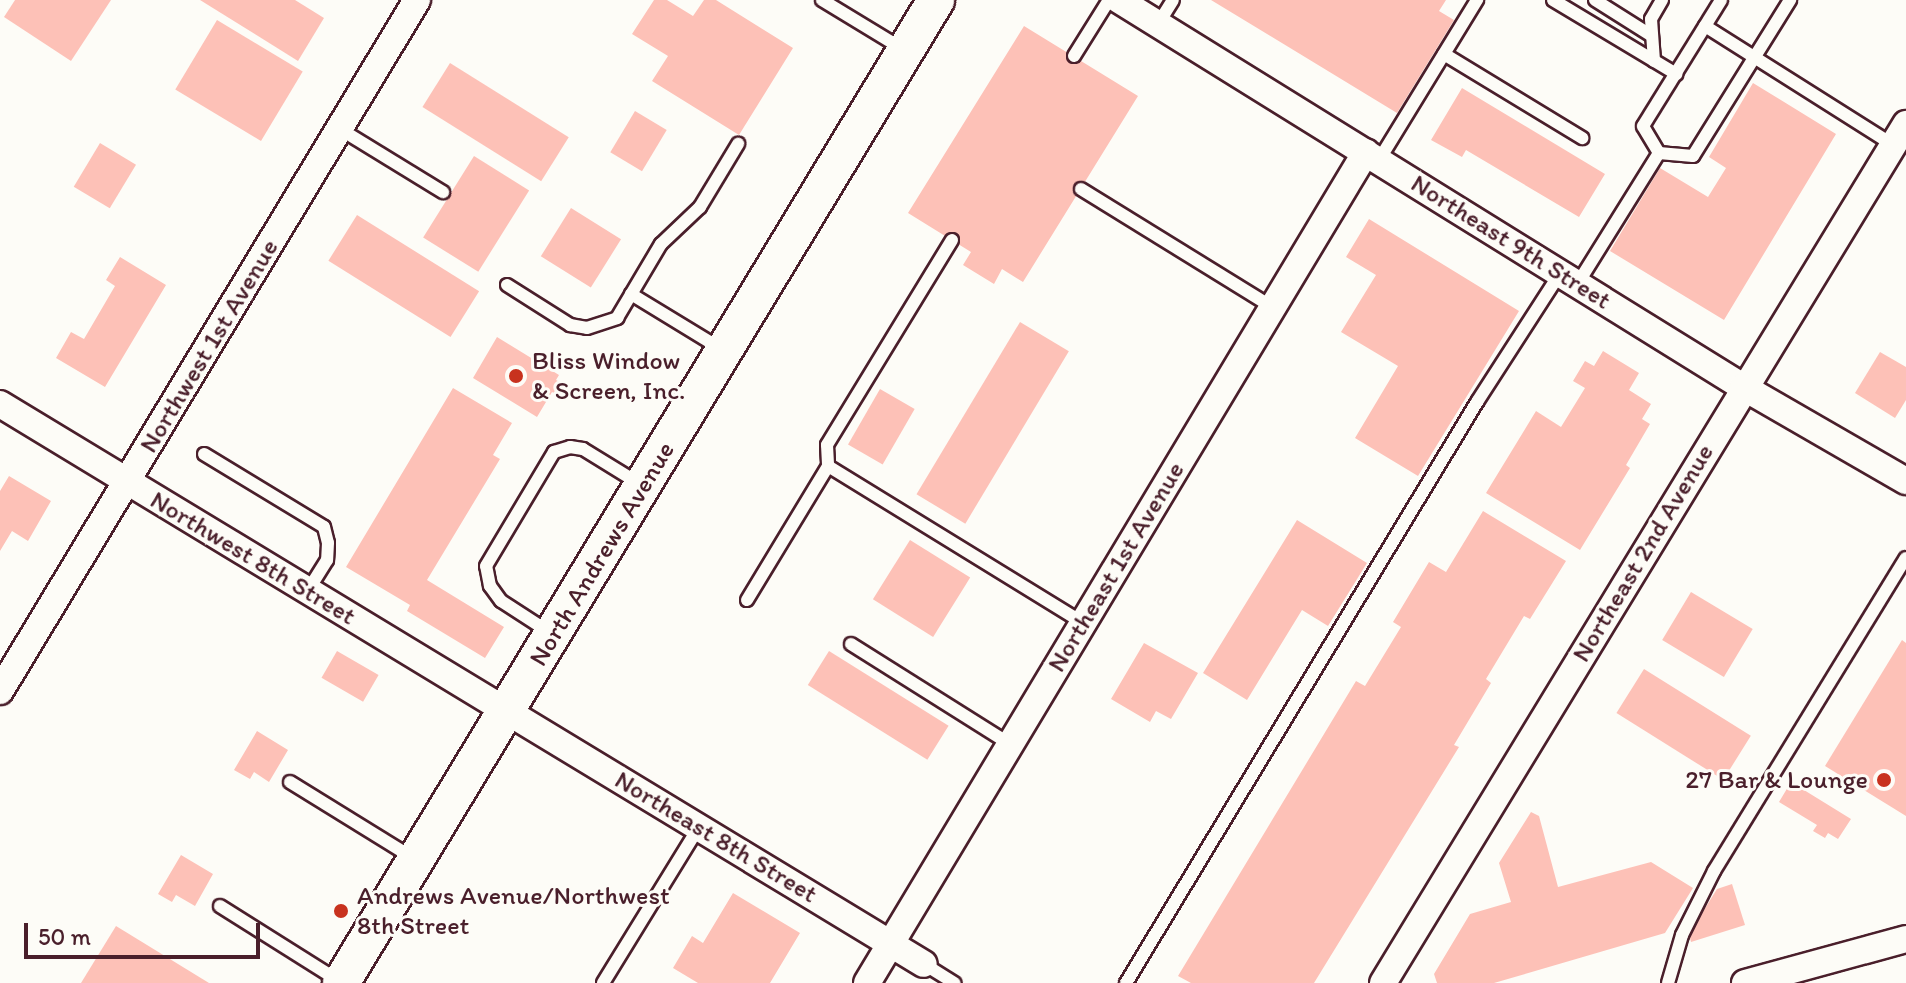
<!DOCTYPE html>
<style>
body{margin:0}
#map{position:relative;width:1906px;height:983px;overflow:hidden;background:#fdfcf7;font-family:Itim,sans-serif}
div>[style]{position:absolute}
.building>*{inset:0;background:#fdc1b7;transform-origin:0 0}
.roads{filter:drop-shadow(2px 0 #4a1f2b) drop-shadow(-2px 0 #4a1f2b) drop-shadow(0 2px #4a1f2b) drop-shadow(0 -2px #4a1f2b)}
.lane>*{height:12px;margin:-6px;padding:0 6px;transform-origin:6px;border-radius:6px;background:#fdfcf7}
.street>*{height:26px;margin:-13px;padding:0 13px;transform-origin:13px;border-radius:13px;background:#fdfcf7}
.secondary>*{height:36px;margin:-18px;padding:0 18px;transform-origin:18px;border-radius:18px;background:#fdfcf7}
.dots>*{width:22px;height:22px;translate:-50% -50%;box-sizing:border-box;border:4px solid #fdfcf7;border-radius:50%}
span{translate:-50% -50%;white-space:nowrap;text-align:center;line-height:1.15;-webkit-text-stroke:6px #fdfcf7;paint-order:stroke}
.street-label{font-size:26px;color:#4a1f2b}
.poi-label{font-size:26px;color:#4a1f2b}
.left{translate:0 -50%;text-align:left}
.right{translate:-100% -50%;text-align:right}
.scale{position:absolute;left:24px;top:923px;width:236px;height:36px;box-sizing:border-box;border:4px solid #4a1f2b;border-top:0;padding-left:10px;font-size:24px;line-height:28px;white-space:nowrap;color:#4a1f2b;-webkit-text-stroke:6px #fdfcf7;paint-order:stroke}
</style>
<div id="map">
<div class="building">
<i style="clip-path:polygon(15px 0,111px 0,71px 61px,4px 17px)"></i>
<i style="clip-path:polygon(200px 0,295px 0,324px 18px,298px 61px)"></i>
<i style="clip-path:polygon(654px 0,667px 0,693px 16px,704px 0,716px 0,793px 48px,739px 135px,652px 81px,668px 56px,632px 34px)"></i>
<i style="clip-path:polygon(1211px 0,1446px 0,1439px 11px,1454px 20px,1397px 113px)"></i>
<i style="left:217px;top:20px;width:100px;height:81px;rotate:31deg"></i>
<i style="clip-path:polygon(1024px 26px,1138px 96px,1023px 282px,1002px 269px,994px 284px,963px 265px,971px 252px,908px 213px)"></i>
<i style="left:450px;top:63px;width:140px;height:52px;rotate:32deg"></i>
<i style="clip-path:polygon(1753px 83px,1836px 134px,1724px 320px,1610px 251px,1660px 168px,1708px 197px,1726px 168px,1709px 157px)"></i>
<i style="clip-path:polygon(1462px 88px,1605px 174px,1579px 217px,1466px 150px,1462px 157px,1431px 140px)"></i>
<i style="left:635px;top:111px;width:37px;height:48px;rotate:31deg"></i>
<i style="left:100px;top:143px;width:42px;height:51px;rotate:31deg"></i>
<i style="left:474px;top:156px;width:65px;height:96px;rotate:32deg"></i>
<i style="left:571px;top:208px;width:59px;height:57px;rotate:32deg"></i>
<i style="left:357px;top:215px;width:144px;height:54px;rotate:32deg"></i>
<i style="clip-path:polygon(1369px 219px,1519px 311px,1418px 476px,1355px 438px,1398px 366px,1341px 332px,1376px 275px,1346px 257px)"></i>
<i style="clip-path:polygon(120px 257px,166px 285px,105px 387px,56px 358px,71px 332px,84px 339px,115px 286px,106px 280px)"></i>
<i style="left:1020px;top:322px;width:57px;height:201px;rotate:31deg"></i>
<i style="clip-path:polygon(497px 337px,559px 375px,556px 380px,570px 388px,564px 398px,552px 392px,537px 417px,473px 378px)"></i>
<i style="clip-path:polygon(1603px 351px,1639px 373px,1629px 390px,1651px 404px,1642px 419px,1650px 424px,1626px 465px,1630px 468px,1580px 550px,1486px 493px,1536px 411px,1561px 427px,1585px 388px,1573px 381px,1585px 361px,1594px 366px)"></i>
<i style="clip-path:polygon(1880px 352px,1906px 367px,1906px 400px,1895px 418px,1855px 393px)"></i>
<i style="clip-path:polygon(453px 388px,512px 423px,493px 455px,500px 459px,427px 580px,504px 627px,485px 658px,407px 611px,410px 605px,346px 567px)"></i>
<i style="left:880px;top:389px;width:40px;height:64px;rotate:30deg"></i>
<i style="clip-path:polygon(9px 476px,51px 501px,28px 541px,12px 531px,0 551px,0 491px)"></i>
<i style="clip-path:polygon(1483px 511px,1566px 561px,1530px 619px,1524px 616px,1486px 679px,1491px 683px,1454px 745px,1459px 747px,1314px 983px,1191px 983px,1178px 976px,1356px 681px,1365px 686px,1401px 627px,1393px 622px,1429px 562px,1446px 572px)"></i>
<i style="clip-path:polygon(1297px 520px,1367px 563px,1328px 626px,1302px 610px,1247px 700px,1203px 673px)"></i>
<i style="left:910px;top:540px;width:71px;height:70px;rotate:32deg"></i>
<i style="left:1691px;top:592px;width:72px;height:56px;rotate:31deg"></i>
<i style="clip-path:polygon(1902px 640px,1906px 643px,1906px 816px,1825px 766px)"></i>
<i style="clip-path:polygon(1144px 643px,1198px 673px,1171px 719px,1156px 711px,1150px 722px,1111px 699px)"></i>
<i style="left:337px;top:651px;width:48px;height:31px;rotate:30deg"></i>
<i style="left:829px;top:651px;width:141px;height:40px;rotate:32deg"></i>
<i style="left:1644px;top:669px;width:126px;height:52px;rotate:32deg"></i>
<i style="clip-path:polygon(257px 731px,288px 750px,269px 782px,254px 772px,250px 779px,234px 770px)"></i>
<i style="clip-path:polygon(1791px 782px,1851px 819px,1838px 839px,1828px 833px,1825px 838px,1813px 831px,1817px 825px,1779px 802px)"></i>
<i style="clip-path:polygon(1531px 812px,1539px 816px,1558px 887px,1651px 862px,1693px 888px,1665px 933px,1494px 983px,1437px 983px,1434px 974px,1470px 914px,1511px 902px,1499px 863px)"></i>
<i style="clip-path:polygon(181px 855px,213px 874px,195px 906px,176px 895px,172px 902px,158px 894px)"></i>
<i style="clip-path:polygon(1732px 884px,1745px 925px,1691px 942px,1689px 934px,1717px 889px)"></i>
<i style="clip-path:polygon(733px 893px,800px 933px,770px 983px,698px 983px,673px 968px,692px 936px,703px 943px)"></i>
<i style="clip-path:polygon(116px 926px,209px 983px,81px 983px)"></i>
</div>
<div class="roads">
<div class="lane">
<i style="left:822px;top:0;width:92px;rotate:31.3deg"></i>
<i style="left:1553px;top:0;width:144px;rotate:31deg"></i>
<i style="left:1595px;top:0;width:67px;rotate:32.3deg"></i>
<i style="left:1158px;top:24px;width:28px;rotate:-58deg"></i>
<i style="left:1705px;top:26px;width:222px;rotate:32.3deg"></i>
<i style="left:1444px;top:54px;width:162px;rotate:31.3deg"></i>
<i style="left:1074px;top:56px;width:66px;rotate:-58deg"></i>
<i style="left:1654px;top:61px;width:42px;rotate:-94.1deg"></i>
<i style="left:1651px;top:19px;width:22px;rotate:-60deg"></i>
<i style="left:340px;top:129px;width:121px;rotate:31.5deg"></i>
<i style="left:1659px;top:153px;width:34px;rotate:5deg"></i>
<i style="left:1693px;top:156px;width:184px;rotate:-58.1deg"></i>
<i style="left:1379px;top:160px;width:188px;rotate:-58.5deg"></i>
<i style="left:1081px;top:189px;width:225px;rotate:31.7deg"></i>
<i style="left:952px;top:240px;width:240px;rotate:121.4deg"></i>
<i style="left:827px;top:445px;width:21px;rotate:87deg"></i>
<i style="left:828px;top:466px;width:299px;rotate:31.6deg"></i>
<i style="left:1578px;top:283px;width:153px;rotate:-58.1deg"></i>
<i style="left:1659px;top:153px;width:31px;rotate:-121deg"></i>
<i style="left:1643px;top:126px;width:148px;rotate:-58.2deg"></i>
<i style="left:507px;top:285px;width:75px;rotate:32.4deg"></i>
<i style="left:570px;top:325px;width:17px;rotate:10deg"></i>
<i style="left:587px;top:328px;width:32px;rotate:-18deg"></i>
<i style="left:617px;top:318px;width:86px;rotate:-59.3deg"></i>
<i style="left:661px;top:244px;width:54px;rotate:-43.5deg"></i>
<i style="left:700px;top:207px;width:74px;rotate:-58.9deg"></i>
<i style="left:631px;top:294px;width:105px;rotate:31.4deg"></i>
<i style="left:204px;top:454px;width:140px;rotate:31.3deg"></i>
<i style="left:324px;top:527px;width:16px;rotate:76deg"></i>
<i style="left:328px;top:543px;width:17px;rotate:93deg"></i>
<i style="left:327px;top:560px;width:36px;rotate:122deg"></i>
<i style="left:747px;top:600px;width:157px;rotate:-58.8deg"></i>
<i style="left:549px;top:632px;width:57px;rotate:-147.1deg"></i>
<i style="left:501px;top:601px;width:19px;rotate:-126deg"></i>
<i style="left:490px;top:586px;width:20px;rotate:-101deg"></i>
<i style="left:486px;top:566px;width:133px;rotate:-59.2deg"></i>
<i style="left:554px;top:452px;width:17px;rotate:-17deg"></i>
<i style="left:570px;top:447px;width:13px;rotate:9deg"></i>
<i style="left:583px;top:449px;width:67px;rotate:31.6deg"></i>
<i style="left:851px;top:644px;width:188px;rotate:32.2deg"></i>
<i style="left:290px;top:782px;width:145px;rotate:31.7deg"></i>
<i style="left:220px;top:906px;width:141px;rotate:32.2deg"></i>
<i style="left:924px;top:964px;width:36px;rotate:32deg"></i>
<i style="left:603px;top:983px;width:183px;rotate:-58.4deg"></i>
<i style="left:1126px;top:983px;width:679px;rotate:-58.86deg"></i>
<i style="left:1477px;top:402px;width:153px;rotate:-57.2deg"></i>
<i style="left:1668px;top:983px;width:50px;rotate:-73.7deg"></i>
<i style="left:1682px;top:935px;width:72px;rotate:-63.4deg"></i>
<i style="left:1714px;top:871px;width:367px;rotate:-58.5deg"></i>
</div>
<div class="street">
<i style="left:1119px;top:0;width:734px;rotate:31.81deg"></i>
<i style="left:1743px;top:387px;width:188px;rotate:30deg"></i>
<i style="left:0;top:404px;width:1080px;rotate:31.22deg"></i>
<i style="left:0;top:691px;width:807px;rotate:-58.89deg"></i>
<i style="left:867px;top:983px;width:969px;rotate:-59.02deg"></i>
<i style="left:1383px;top:983px;width:1006px;rotate:-58.66deg"></i>
<i style="left:1745px;top:983px;width:167px;rotate:-15.3deg"></i>
</div>
<div class="secondary">
<i style="left:341px;top:983px;width:1149px;rotate:-58.81deg"></i>
</div>
</div>
<div class="dots">
<i style="left:516px;top:376px;background:#c8321e"></i>
<i style="left:1884px;top:780px;background:#c8321e"></i>
<i style="left:341px;top:911px;background:#c8321e"></i>
</div>
<div class="street-label">
<span style="left:1511px;top:242px;rotate:32deg">Northeast 9th Street</span>
<span style="left:209px;top:346px;rotate:-59deg">Northwest 1st Avenue</span>
<span style="left:1643px;top:553px;rotate:-59deg">Northeast 2nd Avenue</span>
<span style="left:602px;top:554px;rotate:-59deg">North Andrews Avenue</span>
<span style="left:253px;top:558px;rotate:31deg">Northwest 8th Street</span>
<span style="left:1116px;top:567px;rotate:-59deg">Northeast 1st Avenue</span>
<span style="left:716px;top:837px;rotate:31deg">Northeast 8th Street</span>
</div>
<div class="poi-label">
<span class="left" style="left:532px;top:376px">Bliss Window<br>&amp; Screen, Inc.</span>
<span class="right" style="left:1868px;top:780px">27 Bar &amp; Lounge</span>
<span class="left" style="left:357px;top:911px">Andrews Avenue/Northwest<br>8th Street</span>
</div>
<div class="scale">50 m</div>
</div>
